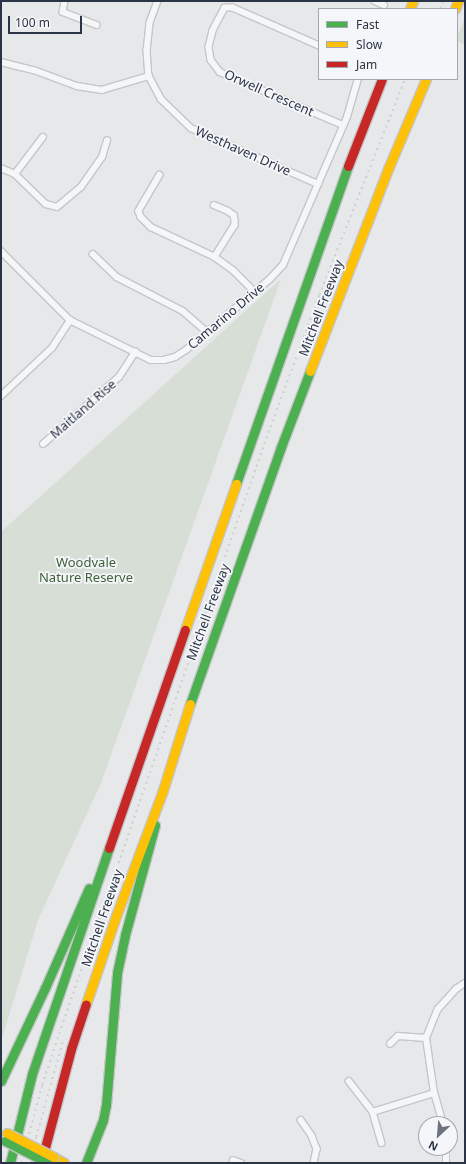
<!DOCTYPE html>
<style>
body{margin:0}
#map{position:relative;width:466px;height:1164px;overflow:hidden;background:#e6e8ea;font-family:"Noto Sans",sans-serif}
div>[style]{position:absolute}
.green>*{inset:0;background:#d6ded6}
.roads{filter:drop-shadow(1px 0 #c4c6c8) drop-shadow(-1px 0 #c4c6c8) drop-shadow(0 1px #c4c6c8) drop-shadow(0 -1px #c4c6c8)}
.street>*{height:5.5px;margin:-2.75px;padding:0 2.75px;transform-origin:2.75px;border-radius:2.75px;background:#f5f6f7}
.fast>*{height:9px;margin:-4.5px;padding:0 4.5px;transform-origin:4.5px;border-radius:4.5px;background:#4caf50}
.slow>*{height:9px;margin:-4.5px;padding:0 4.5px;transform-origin:4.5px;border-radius:4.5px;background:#ffc107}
.jam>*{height:9px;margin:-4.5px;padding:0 4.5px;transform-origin:4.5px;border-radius:4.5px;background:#c62828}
.rail>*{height:1.5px;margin-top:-0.75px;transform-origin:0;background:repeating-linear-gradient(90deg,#cecfd2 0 2px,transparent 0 6px)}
.bridges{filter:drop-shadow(1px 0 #c2c5c8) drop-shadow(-1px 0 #c2c5c8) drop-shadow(0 1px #c2c5c8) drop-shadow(0 -1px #c2c5c8)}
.fast-bridge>*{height:9px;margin:-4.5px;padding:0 4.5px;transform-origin:4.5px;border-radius:4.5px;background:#4caf50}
.slow-bridge>*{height:9px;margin:-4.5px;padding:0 4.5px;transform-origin:4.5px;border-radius:4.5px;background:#ffc107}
span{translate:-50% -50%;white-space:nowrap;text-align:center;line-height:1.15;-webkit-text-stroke:3.5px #f4f6f9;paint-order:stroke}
.street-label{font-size:13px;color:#2b3445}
.park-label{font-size:13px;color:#3f6138}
.frame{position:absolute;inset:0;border:2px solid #2b3445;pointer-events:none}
.legend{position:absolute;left:318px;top:8px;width:140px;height:72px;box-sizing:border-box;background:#f4f6f9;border:1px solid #a4a8b1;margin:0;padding:5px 7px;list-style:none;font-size:12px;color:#2b3445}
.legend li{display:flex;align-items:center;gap:8px;height:20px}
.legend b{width:20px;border:1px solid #a4a8b1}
.north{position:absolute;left:418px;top:1116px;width:40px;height:40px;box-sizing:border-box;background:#f4f6f9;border:1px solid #a4a8b1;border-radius:50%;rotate:206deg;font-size:11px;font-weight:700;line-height:16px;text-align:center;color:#2b3445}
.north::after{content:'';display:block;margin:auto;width:14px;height:18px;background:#6c737f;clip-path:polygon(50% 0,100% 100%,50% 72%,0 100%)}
.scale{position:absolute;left:8px;top:16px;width:74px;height:18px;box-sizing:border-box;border:2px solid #2b3445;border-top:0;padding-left:5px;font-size:12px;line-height:14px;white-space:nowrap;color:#2b3445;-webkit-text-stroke:3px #f4f6f9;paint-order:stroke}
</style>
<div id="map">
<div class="green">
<i style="clip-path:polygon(465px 18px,465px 45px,457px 41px,457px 37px)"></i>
<i style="clip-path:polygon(281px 279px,101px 783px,38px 920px,1px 1042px,1px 532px)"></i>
</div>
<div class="roads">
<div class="street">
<i style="left:65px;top:1px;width:11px;rotate:100deg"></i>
<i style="left:63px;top:12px;width:36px;rotate:21deg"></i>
<i style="left:158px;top:1px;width:23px;rotate:110deg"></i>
<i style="left:150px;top:23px;width:27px;rotate:96deg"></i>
<i style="left:147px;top:50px;width:26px;rotate:86deg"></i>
<i style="left:149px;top:76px;width:26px;rotate:62deg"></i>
<i style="left:161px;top:99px;width:42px;rotate:44deg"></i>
<i style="left:191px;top:128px;width:139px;rotate:23.8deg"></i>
<i style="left:375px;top:1px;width:10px;rotate:24deg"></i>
<i style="left:319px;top:46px;width:94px;rotate:-156.2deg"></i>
<i style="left:233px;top:8px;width:8px;rotate:180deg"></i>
<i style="left:225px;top:8px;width:26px;rotate:118deg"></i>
<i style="left:213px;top:31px;width:16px;rotate:104deg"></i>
<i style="left:209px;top:47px;width:13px;rotate:81deg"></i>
<i style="left:211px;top:60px;width:15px;rotate:53deg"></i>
<i style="left:220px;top:72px;width:134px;rotate:23.3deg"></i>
<i style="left:1px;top:62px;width:34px;rotate:14deg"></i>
<i style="left:34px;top:70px;width:46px;rotate:20.4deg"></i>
<i style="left:77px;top:86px;width:25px;rotate:9deg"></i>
<i style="left:102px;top:90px;width:49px;rotate:-16.6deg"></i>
<i style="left:1px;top:168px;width:15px;rotate:23deg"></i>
<i style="left:15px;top:174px;width:43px;rotate:44.1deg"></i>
<i style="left:46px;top:204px;width:11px;rotate:15deg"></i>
<i style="left:57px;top:207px;width:31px;rotate:-40deg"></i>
<i style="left:81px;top:187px;width:37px;rotate:-55deg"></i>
<i style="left:102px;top:157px;width:17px;rotate:-73deg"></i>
<i style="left:15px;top:174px;width:46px;rotate:-52.9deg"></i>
<i style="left:160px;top:175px;width:42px;rotate:120.3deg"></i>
<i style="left:139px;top:211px;width:6px;rotate:72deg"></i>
<i style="left:141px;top:217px;width:14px;rotate:45deg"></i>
<i style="left:151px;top:227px;width:71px;rotate:25.1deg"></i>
<i style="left:215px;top:257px;width:22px;rotate:36deg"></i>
<i style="left:233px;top:270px;width:31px;rotate:45deg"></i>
<i style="left:214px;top:205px;width:15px;rotate:23deg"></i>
<i style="left:228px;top:211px;width:7px;rotate:34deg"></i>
<i style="left:234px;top:215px;width:5px;rotate:79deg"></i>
<i style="left:235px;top:220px;width:5px;rotate:90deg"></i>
<i style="left:235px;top:225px;width:38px;rotate:122deg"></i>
<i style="left:1px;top:251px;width:98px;rotate:45deg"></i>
<i style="left:70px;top:320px;width:90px;rotate:26.3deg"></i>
<i style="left:151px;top:360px;width:13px"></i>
<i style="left:164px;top:360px;width:11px;rotate:-15deg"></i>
<i style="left:175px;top:357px;width:13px;rotate:-32deg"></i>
<i style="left:186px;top:350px;width:110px;rotate:-40.2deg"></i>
<i style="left:270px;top:279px;width:19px;rotate:-47deg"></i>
<i style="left:283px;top:265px;width:161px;rotate:-66.6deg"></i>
<i style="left:347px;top:117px;width:40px;rotate:-74deg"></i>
<i style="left:93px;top:254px;width:33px;rotate:44deg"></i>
<i style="left:117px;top:277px;width:74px;rotate:27.3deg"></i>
<i style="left:183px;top:311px;width:32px;rotate:41deg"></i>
<i style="left:1px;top:396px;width:70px;rotate:-43.3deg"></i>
<i style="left:52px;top:348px;width:33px;rotate:-57deg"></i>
<i style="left:43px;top:444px;width:101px;rotate:-41.4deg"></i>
<i style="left:119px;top:377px;width:30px;rotate:-57deg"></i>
<i style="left:390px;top:1044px;width:11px;rotate:-45deg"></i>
<i style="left:398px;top:1036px;width:28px;rotate:4deg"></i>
<i style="left:349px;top:1081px;width:39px;rotate:52deg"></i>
<i style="left:373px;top:1112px;width:32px;rotate:74deg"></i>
<i style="left:373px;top:1112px;width:64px;rotate:-17.3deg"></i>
<i style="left:301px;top:1120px;width:19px;rotate:55deg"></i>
<i style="left:312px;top:1136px;width:14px;rotate:69deg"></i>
<i style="left:317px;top:1149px;width:14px;rotate:102deg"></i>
<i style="left:443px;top:1124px;width:32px;rotate:-106deg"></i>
<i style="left:434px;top:1093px;width:56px;rotate:-98.3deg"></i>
<i style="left:426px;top:1038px;width:31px;rotate:-68deg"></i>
<i style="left:438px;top:1009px;width:27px;rotate:-48deg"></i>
<i style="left:456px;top:989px;width:11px;rotate:-34deg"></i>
<i style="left:233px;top:1160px;width:9px;rotate:21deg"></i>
<i style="left:446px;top:1163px;width:15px;rotate:-90deg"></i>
</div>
<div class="fast">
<i style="left:236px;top:484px;width:337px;rotate:-70.6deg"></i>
<i style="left:190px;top:704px;width:273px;rotate:-70.5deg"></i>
<i style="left:281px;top:447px;width:81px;rotate:-69.1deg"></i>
<i style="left:1px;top:1081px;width:103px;rotate:-64.7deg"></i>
<i style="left:45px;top:988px;width:109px;rotate:-66.3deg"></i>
<i style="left:10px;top:1163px;width:92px;rotate:-76.1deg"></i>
<i style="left:32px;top:1074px;width:239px;rotate:-71.2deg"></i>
<i style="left:86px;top:1163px;width:46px;rotate:-68.4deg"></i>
<i style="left:103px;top:1120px;width:15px;rotate:-79deg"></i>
<i style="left:106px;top:1105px;width:132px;rotate:-85.2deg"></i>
<i style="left:117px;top:973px;width:39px;rotate:-78deg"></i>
<i style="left:125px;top:935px;width:114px;rotate:-74.7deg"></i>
</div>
<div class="slow">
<i style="left:410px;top:9px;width:9px;rotate:-69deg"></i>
<i style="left:455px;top:9px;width:9px;rotate:-69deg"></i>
<i style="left:310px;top:371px;width:217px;rotate:-68.9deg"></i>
<i style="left:388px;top:169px;width:98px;rotate:-67.1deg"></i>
<i style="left:185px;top:630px;width:155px;rotate:-70.7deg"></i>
<i style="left:86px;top:1004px;width:93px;rotate:-71.2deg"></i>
<i style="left:116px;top:916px;width:134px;rotate:-69.5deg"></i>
<i style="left:163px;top:790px;width:90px;rotate:-72.6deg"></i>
<i style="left:54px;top:1157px;width:12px;rotate:31deg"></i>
</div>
<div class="jam">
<i style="left:348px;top:166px;width:93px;rotate:-68.7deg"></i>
<i style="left:109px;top:848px;width:231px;rotate:-70.8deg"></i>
<i style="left:42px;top:1159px;width:114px;rotate:-75.2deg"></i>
<i style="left:71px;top:1049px;width:47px;rotate:-71.6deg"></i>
</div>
</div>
<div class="rail">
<i style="left:440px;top:9px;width:9px;rotate:-69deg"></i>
<i style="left:21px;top:1163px;width:81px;rotate:-74.9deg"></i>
<i style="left:42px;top:1085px;width:66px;rotate:-71.6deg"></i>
<i style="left:63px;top:1022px;width:612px;rotate:-70.82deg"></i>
<i style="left:264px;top:444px;width:159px;rotate:-69.7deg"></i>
<i style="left:319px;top:295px;width:232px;rotate:-68.3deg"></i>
<i style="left:31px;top:1163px;width:26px;rotate:-79deg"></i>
<i style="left:36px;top:1137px;width:101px;rotate:-74.4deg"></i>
</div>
<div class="bridges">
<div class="fast-bridge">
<i style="left:5px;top:1141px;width:48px;rotate:27.1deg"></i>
</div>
<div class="slow-bridge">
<i style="left:7px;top:1133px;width:53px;rotate:27.1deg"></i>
</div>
</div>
<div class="street-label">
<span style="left:269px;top:93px;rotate:24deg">Orwell Crescent</span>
<span style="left:243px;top:151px;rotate:24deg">Westhaven Drive</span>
<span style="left:321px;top:308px;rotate:-69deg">Mitchell Freeway</span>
<span style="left:226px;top:316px;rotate:-40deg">Camarino Drive</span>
<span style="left:83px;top:409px;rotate:-41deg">Maitland Rise</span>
<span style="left:208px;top:612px;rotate:-70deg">Mitchell Freeway</span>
<span style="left:102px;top:918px;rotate:-71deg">Mitchell Freeway</span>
</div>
<div class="park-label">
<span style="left:86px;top:570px">Woodvale<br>Nature Reserve</span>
</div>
<div class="frame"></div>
<ul class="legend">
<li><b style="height:5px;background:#4caf50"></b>Fast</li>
<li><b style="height:5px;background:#ffc107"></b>Slow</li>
<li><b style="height:5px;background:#c62828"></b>Jam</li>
</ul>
<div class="north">N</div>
<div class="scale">100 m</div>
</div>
